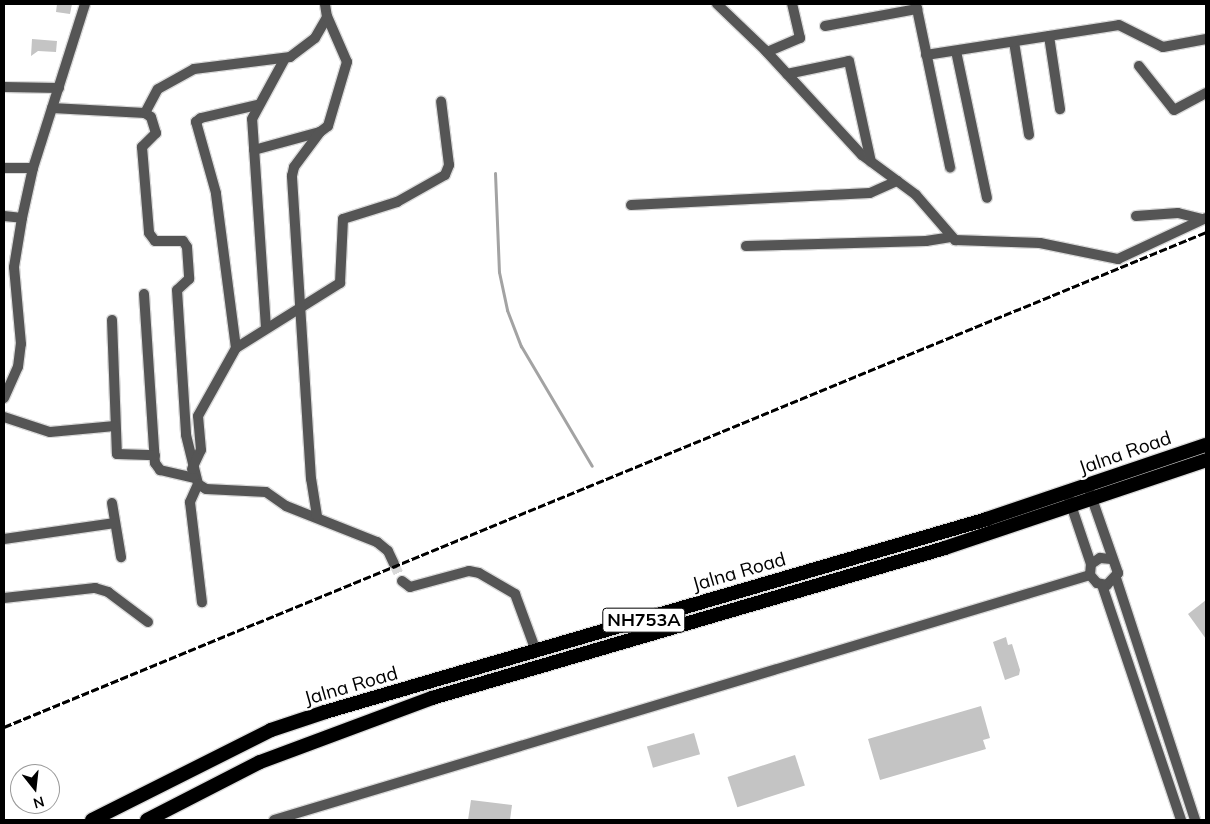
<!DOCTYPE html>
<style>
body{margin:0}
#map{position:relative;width:1210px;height:824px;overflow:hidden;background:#fff;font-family:Mulish,sans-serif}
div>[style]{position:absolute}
.stream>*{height:3px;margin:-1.5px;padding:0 1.5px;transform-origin:1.5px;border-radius:1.5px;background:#a3a3a3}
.building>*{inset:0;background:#c4c4c4;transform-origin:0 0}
.minor-tunnel>*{height:10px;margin-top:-5px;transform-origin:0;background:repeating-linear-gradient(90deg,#d9d9d9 0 10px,transparent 0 15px)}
.roads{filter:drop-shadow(1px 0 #dbdbdb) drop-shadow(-1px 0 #dbdbdb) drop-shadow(0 1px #dbdbdb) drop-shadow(0 -1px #dbdbdb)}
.minor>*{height:10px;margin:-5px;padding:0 5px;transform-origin:5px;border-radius:5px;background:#555}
.tertiary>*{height:10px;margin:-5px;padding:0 5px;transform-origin:5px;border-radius:5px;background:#555}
.trunk>*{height:14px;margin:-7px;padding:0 7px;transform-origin:7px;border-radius:7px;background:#000}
.rail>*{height:3px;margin-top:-1.5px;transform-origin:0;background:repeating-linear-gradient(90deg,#000 0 8px,transparent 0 10.5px)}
span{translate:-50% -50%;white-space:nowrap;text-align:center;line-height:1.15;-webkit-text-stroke:4.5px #fff;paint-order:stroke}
.shield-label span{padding:1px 4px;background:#fff;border:1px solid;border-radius:4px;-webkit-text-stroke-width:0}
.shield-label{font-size:18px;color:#000;font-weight:700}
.street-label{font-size:19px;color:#000}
.frame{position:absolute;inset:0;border:5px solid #000;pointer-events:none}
.north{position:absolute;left:10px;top:764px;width:50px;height:50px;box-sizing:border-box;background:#fff;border:1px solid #999;border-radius:50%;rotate:164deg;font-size:14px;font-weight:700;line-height:20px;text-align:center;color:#000}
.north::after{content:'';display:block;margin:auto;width:18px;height:22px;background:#000;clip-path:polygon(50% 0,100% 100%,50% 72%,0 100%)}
</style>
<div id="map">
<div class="stream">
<i style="left:495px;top:173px;width:99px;rotate:87.7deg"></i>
<i style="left:499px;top:272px;width:39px;rotate:78deg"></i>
<i style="left:507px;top:310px;width:39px;rotate:69deg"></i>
<i style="left:521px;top:346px;width:139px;rotate:59.4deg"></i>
</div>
<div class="building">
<i style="clip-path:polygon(57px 4px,72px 4px,70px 14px,56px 12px)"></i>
<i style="clip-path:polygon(32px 39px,57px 41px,56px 52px,38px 51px,31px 56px)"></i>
<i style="clip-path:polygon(1206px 600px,1206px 639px,1188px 614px)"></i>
<i style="clip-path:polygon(1006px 637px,1008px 645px,1012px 644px,1020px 670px,1019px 675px,1005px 680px,993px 642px)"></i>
<i style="clip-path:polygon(981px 706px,990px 738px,983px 740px,986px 749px,880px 780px,868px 739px)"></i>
<i style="left:694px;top:733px;width:22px;height:49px;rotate:74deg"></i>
<i style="left:795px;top:755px;width:32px;height:71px;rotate:72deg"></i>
<i style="clip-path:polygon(471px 800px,512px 805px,510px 820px,468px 820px)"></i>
</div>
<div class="minor-tunnel">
<i style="left:394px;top:564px;width:19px;rotate:65deg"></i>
</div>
<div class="roads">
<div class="minor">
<i style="left:717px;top:4px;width:66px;rotate:43.8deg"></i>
<i style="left:765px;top:50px;width:143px;rotate:47.3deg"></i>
<i style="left:862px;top:155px;width:67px;rotate:36.5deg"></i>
<i style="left:916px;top:195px;width:60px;rotate:49.1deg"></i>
<i style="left:955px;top:240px;width:85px;rotate:2deg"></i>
<i style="left:1040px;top:243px;width:80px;rotate:11.6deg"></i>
<i style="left:1118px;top:259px;width:97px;rotate:-25deg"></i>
<i style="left:916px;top:4px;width:167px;rotate:78.2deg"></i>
<i style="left:825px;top:26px;width:94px;rotate:-10.5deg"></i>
<i style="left:1049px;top:36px;width:74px;rotate:81.4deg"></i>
<i style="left:1014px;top:42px;width:94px;rotate:80.8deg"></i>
<i style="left:956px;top:51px;width:150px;rotate:78.1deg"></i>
<i style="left:767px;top:52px;width:36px;rotate:-23deg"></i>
<i style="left:800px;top:38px;width:35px;rotate:-103deg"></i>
<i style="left:926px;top:55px;width:195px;rotate:-8.8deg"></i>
<i style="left:1119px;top:25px;width:49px;rotate:26.6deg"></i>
<i style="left:1163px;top:47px;width:44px;rotate:-10.5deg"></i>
<i style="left:1139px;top:66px;width:56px;rotate:51.5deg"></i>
<i style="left:1174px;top:110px;width:36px;rotate:-28deg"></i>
<i style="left:787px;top:74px;width:63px;rotate:-11.8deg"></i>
<i style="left:849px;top:61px;width:103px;rotate:77.7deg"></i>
<i style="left:4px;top:87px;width:55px;rotate:1deg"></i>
<i style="left:52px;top:108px;width:93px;rotate:3.1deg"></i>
<i style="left:145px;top:113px;width:7px;rotate:34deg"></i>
<i style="left:151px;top:117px;width:17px;rotate:73deg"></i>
<i style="left:156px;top:133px;width:20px;rotate:135deg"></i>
<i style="left:142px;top:147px;width:86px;rotate:85.3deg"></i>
<i style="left:149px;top:233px;width:10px;rotate:53deg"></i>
<i style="left:155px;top:241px;width:28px"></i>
<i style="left:183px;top:241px;width:7px;rotate:56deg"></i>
<i style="left:187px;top:247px;width:32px;rotate:86deg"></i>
<i style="left:189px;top:279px;width:16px;rotate:137deg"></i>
<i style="left:177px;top:290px;width:145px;rotate:86.4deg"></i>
<i style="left:186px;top:435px;width:50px;rotate:76.2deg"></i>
<i style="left:198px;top:484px;width:9px;rotate:32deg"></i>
<i style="left:206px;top:489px;width:60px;rotate:2.9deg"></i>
<i style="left:266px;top:492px;width:24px;rotate:35deg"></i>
<i style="left:286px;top:506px;width:98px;rotate:21.6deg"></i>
<i style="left:377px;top:542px;width:14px;rotate:39deg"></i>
<i style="left:388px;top:551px;width:14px;rotate:65deg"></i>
<i style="left:145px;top:113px;width:27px;rotate:-62deg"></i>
<i style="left:158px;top:89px;width:41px;rotate:-29.1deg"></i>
<i style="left:194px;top:69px;width:97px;rotate:-7.1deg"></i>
<i style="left:290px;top:57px;width:31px;rotate:-37deg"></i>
<i style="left:315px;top:38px;width:24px;rotate:-60deg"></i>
<i style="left:327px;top:17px;width:13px;rotate:-99deg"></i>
<i style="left:254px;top:150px;width:68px;rotate:-15.3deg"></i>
<i style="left:320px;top:132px;width:10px;rotate:-37deg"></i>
<i style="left:328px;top:126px;width:67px;rotate:-73.5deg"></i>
<i style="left:347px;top:62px;width:50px;rotate:-113.5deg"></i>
<i style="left:4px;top:168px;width:29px"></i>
<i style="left:631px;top:205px;width:239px;rotate:-2.9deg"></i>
<i style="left:870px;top:193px;width:30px;rotate:-24deg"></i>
<i style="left:4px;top:216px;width:18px;rotate:6deg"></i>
<i style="left:1136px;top:216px;width:42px;rotate:-4.1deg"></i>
<i style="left:1178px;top:213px;width:25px;rotate:14deg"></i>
<i style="left:746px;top:246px;width:180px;rotate:-1.6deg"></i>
<i style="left:926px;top:241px;width:25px;rotate:-9deg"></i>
<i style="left:144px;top:294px;width:169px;rotate:86.3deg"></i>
<i style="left:155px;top:463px;width:9px;rotate:54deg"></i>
<i style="left:160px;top:470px;width:35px;rotate:13deg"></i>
<i style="left:112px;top:320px;width:134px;rotate:87.9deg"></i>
<i style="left:117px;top:454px;width:38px;rotate:2deg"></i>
<i style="left:266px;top:328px;width:209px;rotate:-93.8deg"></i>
<i style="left:252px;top:119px;width:67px;rotate:-61.5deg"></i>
<i style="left:236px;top:348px;width:156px;rotate:-97.4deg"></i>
<i style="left:216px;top:193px;width:74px;rotate:-105.7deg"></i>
<i style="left:196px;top:122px;width:6px;rotate:-39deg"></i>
<i style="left:201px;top:118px;width:57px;rotate:-13.1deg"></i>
<i style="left:4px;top:398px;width:34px;rotate:-66deg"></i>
<i style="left:18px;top:367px;width:23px;rotate:-83deg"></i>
<i style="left:21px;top:344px;width:77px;rotate:-95.2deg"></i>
<i style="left:14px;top:267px;width:50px;rotate:-80.7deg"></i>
<i style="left:22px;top:218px;width:51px;rotate:-77.6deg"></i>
<i style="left:33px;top:168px;width:172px;rotate:-72.4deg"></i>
<i style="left:4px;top:417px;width:48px;rotate:18.1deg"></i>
<i style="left:50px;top:432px;width:65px;rotate:-5.3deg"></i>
<i style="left:192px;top:469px;width:21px;rotate:-65deg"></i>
<i style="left:201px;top:450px;width:34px;rotate:-95deg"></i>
<i style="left:198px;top:416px;width:78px;rotate:-60.8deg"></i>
<i style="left:236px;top:348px;width:123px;rotate:-32deg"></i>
<i style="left:340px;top:283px;width:64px;rotate:-87.3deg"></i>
<i style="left:343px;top:219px;width:57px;rotate:-17.5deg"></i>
<i style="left:397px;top:202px;width:55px;rotate:-29.4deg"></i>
<i style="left:445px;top:175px;width:11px;rotate:-68deg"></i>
<i style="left:449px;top:165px;width:64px;rotate:-97.1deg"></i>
<i style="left:198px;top:484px;width:20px;rotate:114deg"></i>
<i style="left:190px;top:502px;width:101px;rotate:83.2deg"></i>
<i style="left:112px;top:503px;width:55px;rotate:80.5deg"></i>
<i style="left:317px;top:516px;width:37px;rotate:-99deg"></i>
<i style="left:311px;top:479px;width:304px;rotate:-93.6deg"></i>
<i style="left:292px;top:176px;width:9px;rotate:-77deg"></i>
<i style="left:294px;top:167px;width:44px;rotate:-53.4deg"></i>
<i style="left:4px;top:539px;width:112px;rotate:-8.2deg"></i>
<i style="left:402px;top:581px;width:10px;rotate:37deg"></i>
<i style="left:410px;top:587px;width:61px;rotate:-15.2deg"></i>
<i style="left:469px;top:571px;width:10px;rotate:11deg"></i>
<i style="left:479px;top:573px;width:42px;rotate:30.3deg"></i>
<i style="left:515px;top:594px;width:61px;rotate:69.8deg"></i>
<i style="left:4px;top:598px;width:92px;rotate:-6.3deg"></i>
<i style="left:95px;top:588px;width:14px;rotate:17deg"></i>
<i style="left:108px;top:592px;width:50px;rotate:36.9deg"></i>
<i style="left:274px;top:820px;width:852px;rotate:-16.71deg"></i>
</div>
<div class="tertiary">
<i style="left:1090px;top:493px;width:85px;rotate:70.7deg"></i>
<i style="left:1118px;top:573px;width:16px;rotate:133deg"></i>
<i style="left:1107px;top:585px;width:10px;rotate:-169deg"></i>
<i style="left:1097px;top:583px;width:11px;rotate:-131deg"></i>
<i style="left:1090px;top:575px;width:11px;rotate:-85deg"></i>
<i style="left:1091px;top:564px;width:11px;rotate:-34deg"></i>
<i style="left:1100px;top:558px;width:11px;rotate:5deg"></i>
<i style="left:1069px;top:499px;width:69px;rotate:71.3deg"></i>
<i style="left:1116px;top:578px;width:255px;rotate:71.9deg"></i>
<i style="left:1102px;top:585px;width:248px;rotate:71.4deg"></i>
</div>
<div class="trunk">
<i style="left:92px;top:820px;width:200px;rotate:-26.7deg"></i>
<i style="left:271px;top:730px;width:57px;rotate:-18.4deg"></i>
<i style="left:325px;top:712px;width:690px;rotate:-16.25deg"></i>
<i style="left:987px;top:519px;width:231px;rotate:-18.7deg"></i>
<i style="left:147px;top:820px;width:127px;rotate:-27.2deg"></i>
<i style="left:260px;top:762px;width:184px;rotate:-20.4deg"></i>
<i style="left:432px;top:698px;width:534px;rotate:-16.3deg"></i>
<i style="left:945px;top:548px;width:275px;rotate:-18.6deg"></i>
</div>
</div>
<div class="rail">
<i style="left:4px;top:727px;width:1300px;rotate:-22.38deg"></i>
</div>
<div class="shield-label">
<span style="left:644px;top:620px">NH753A</span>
</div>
<div class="street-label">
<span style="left:1125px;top:453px;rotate:-19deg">Jalna Road</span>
<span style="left:739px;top:572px;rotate:-16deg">Jalna Road</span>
<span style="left:351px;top:686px;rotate:-16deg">Jalna Road</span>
</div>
<div class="frame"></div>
<div class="north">N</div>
</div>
